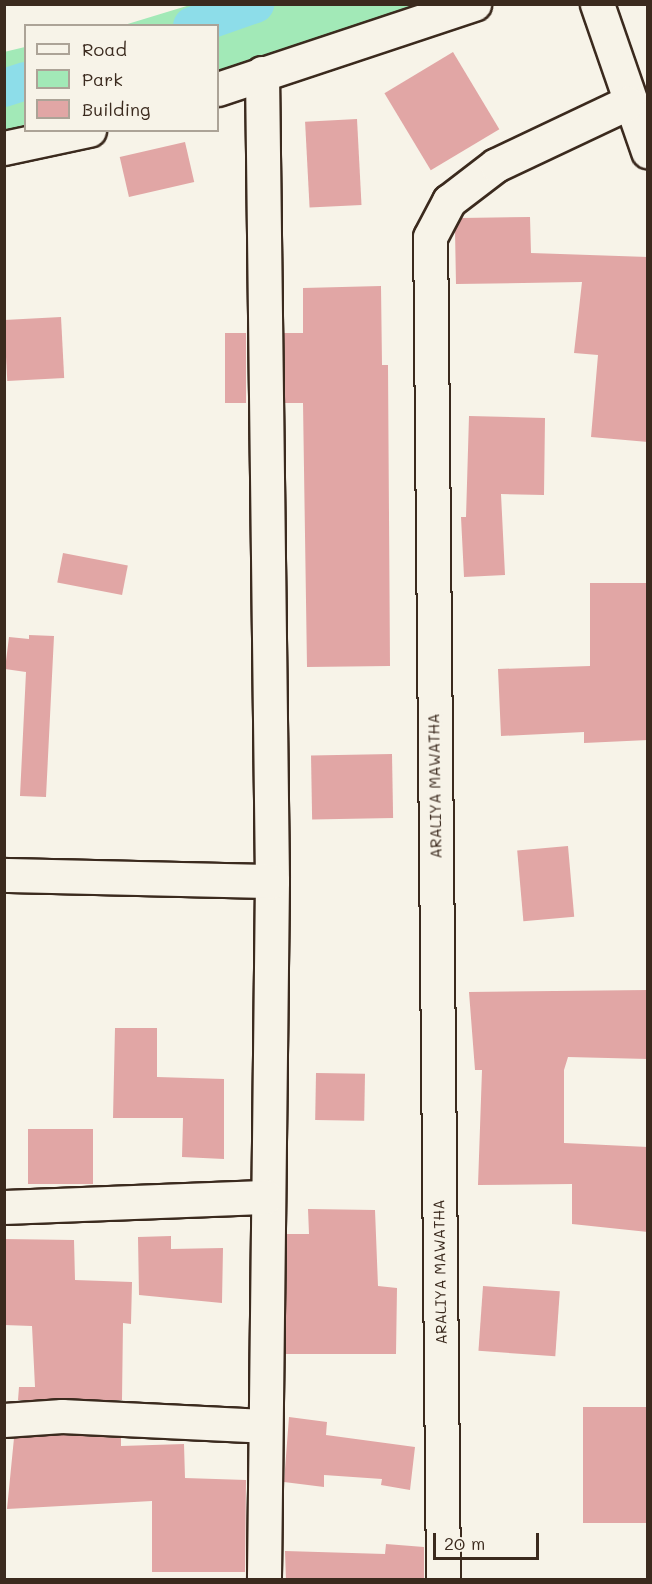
<!DOCTYPE html>
<style>
body{margin:0}
#map{position:relative;width:652px;height:1584px;overflow:hidden;background:#f7f3e8;font-family:Mali,sans-serif}
div>[style]{position:absolute}
.green>*{inset:0;background:#a2e9b7}
.canal>*{height:38px;margin:-19px;padding:0 19px;transform-origin:19px;border-radius:19px;background:#8ddde9}
.building>*{inset:0;background:#e1a6a5;transform-origin:0 0}
.roads{filter:drop-shadow(2px 0 #3b2a1e) drop-shadow(-2px 0 #3b2a1e) drop-shadow(0 2px #3b2a1e) drop-shadow(0 -2px #3b2a1e)}
.minor>*{height:33px;margin:-16.5px;padding:0 16.5px;transform-origin:16.5px;border-radius:16.5px;background:#f7f3e8}
span{translate:-50% -50%;white-space:nowrap;text-align:center;line-height:1.15;-webkit-text-stroke:4.5px #f7f3e8;paint-order:stroke}
.street-label{font-size:15px;color:#3b2a1e}
.frame{position:absolute;inset:0;border:6px solid #3b2a1e;pointer-events:none}
.legend{position:absolute;left:24px;top:24px;width:195px;height:108px;box-sizing:border-box;background:#f7f3e8;border:2px solid #aca397;margin:0;padding:8px 10px;list-style:none;font-size:18px;color:#3b2a1e}
.legend li{display:flex;align-items:center;gap:12px;height:30px}
.legend b{width:30px;border:2px solid #aca397}
.scale{position:absolute;left:433px;top:1533px;width:106px;height:27px;box-sizing:border-box;border:3px solid #3b2a1e;border-top:0;padding-left:8px;font-size:18px;line-height:21px;white-space:nowrap;color:#3b2a1e;-webkit-text-stroke:4px #f7f3e8;paint-order:stroke}
</style>
<div id="map">
<div class="green">
<i style="clip-path:polygon(190px 5px,446px 5px,218px 79px,218px 26px,121px 26px)"></i>
<i style="clip-path:polygon(25px 47px,26px 130px,5px 163px,4px 52px)"></i>
</div>
<div class="canal">
<i style="left:192px;top:26px;width:67px;rotate:-19.2deg"></i>
<i style="left:4px;top:88px;width:23px;rotate:-18deg"></i>
</div>
<div class="building">
<i style="left:453px;top:52px;width:90px;height:80px;rotate:59deg"></i>
<i style="left:357px;top:119px;width:86px;height:52px;rotate:87deg"></i>
<i style="left:185px;top:142px;width:41px;height:67px;rotate:77deg"></i>
<i style="clip-path:polygon(530px 217px,531px 253px,648px 257px,648px 442px,591px 437px,598px 355px,574px 353px,582px 282px,456px 284px,455px 230px,461px 218px)"></i>
<i style="clip-path:polygon(381px 286px,382px 365px,388px 365px,390px 666px,307px 667px,303px 403px,285px 403px,284px 333px,303px 333px,303px 288px)"></i>
<i style="left:61px;top:317px;width:61px;height:57px;rotate:87deg"></i>
<i style="left:225px;top:333px;width:21px;height:70px"></i>
<i style="clip-path:polygon(469px 416px,545px 418px,544px 495px,501px 494px,505px 575px,464px 577px,461px 517px,466px 517px)"></i>
<i style="left:63px;top:553px;width:66px;height:30px;rotate:11deg"></i>
<i style="clip-path:polygon(590px 583px,648px 583px,648px 740px,584px 743px,584px 732px,501px 736px,498px 669px,590px 666px)"></i>
<i style="clip-path:polygon(29px 635px,54px 636px,46px 797px,20px 796px,26px 672px,5px 669px,9px 637px,29px 639px)"></i>
<i style="left:392px;top:754px;width:64px;height:81px;rotate:89deg"></i>
<i style="left:568px;top:846px;width:71px;height:51px;rotate:85deg"></i>
<i style="clip-path:polygon(648px 990px,648px 1059px,568px 1057px,564px 1070px,564px 1143px,648px 1147px,648px 1232px,572px 1224px,572px 1184px,478px 1185px,482px 1070px,475px 1070px,469px 992px)"></i>
<i style="clip-path:polygon(115px 1028px,157px 1028px,157px 1077px,224px 1079px,224px 1159px,182px 1157px,183px 1118px,113px 1118px)"></i>
<i style="left:316px;top:1073px;width:49px;height:47px;rotate:1deg"></i>
<i style="left:28px;top:1129px;width:65px;height:55px"></i>
<i style="clip-path:polygon(308px 1209px,375px 1210px,378px 1286px,397px 1288px,396px 1354px,285px 1354px,287px 1234px,309px 1234px)"></i>
<i style="clip-path:polygon(171px 1236px,171px 1249px,223px 1248px,222px 1303px,139px 1295px,138px 1237px)"></i>
<i style="clip-path:polygon(4px 1239px,74px 1240px,75px 1280px,132px 1282px,131px 1324px,123px 1323px,122px 1400px,18px 1400px,19px 1387px,35px 1387px,32px 1326px,4px 1325px)"></i>
<i style="left:483px;top:1286px;width:77px;height:65px;rotate:4deg"></i>
<i style="left:583px;top:1407px;width:65px;height:116px"></i>
<i style="clip-path:polygon(289px 1417px,327px 1422px,326px 1435px,415px 1447px,410px 1490px,381px 1485px,382px 1479px,324px 1475px,324px 1487px,284px 1482px)"></i>
<i style="clip-path:polygon(62px 1435px,121px 1438px,121px 1446px,184px 1444px,185px 1478px,246px 1480px,245px 1572px,152px 1572px,152px 1501px,7px 1509px,14px 1438px)"></i>
<i style="clip-path:polygon(386px 1544px,424px 1547px,424px 1580px,286px 1580px,285px 1551px,385px 1554px)"></i>
</div>
<div class="roads">
<div class="minor">
<i style="left:597px;top:4px;width:156px;rotate:70.9deg"></i>
<i style="left:262px;top:73px;width:808px;rotate:89.29deg"></i>
<i style="left:272px;top:881px;width:699px;rotate:90.66deg"></i>
<i style="left:218px;top:89px;width:270px;rotate:-18.4deg"></i>
<i style="left:4px;top:148px;width:87px;rotate:-12deg"></i>
<i style="left:4px;top:875px;width:268px;rotate:1.3deg"></i>
<i style="left:4px;top:1207px;width:262px;rotate:-2.2deg"></i>
<i style="left:4px;top:1420px;width:58px;rotate:-3.9deg"></i>
<i style="left:62px;top:1416px;width:202px;rotate:2.8deg"></i>
<i style="left:443px;top:1580px;width:1343px;rotate:-90.55deg"></i>
<i style="left:430px;top:237px;width:41px;rotate:-62.2deg"></i>
<i style="left:449px;top:201px;width:59px;rotate:-37.5deg"></i>
<i style="left:496px;top:165px;width:145px;rotate:-25.3deg"></i>
</div>
</div>
<div class="street-label">
<span style="left:435px;top:786px;rotate:-91deg">ARALIYA MAWATHA</span>
<span style="left:440px;top:1272px;rotate:-91deg">ARALIYA MAWATHA</span>
</div>
<div class="frame"></div>
<ul class="legend">
<li><b style="height:8px;background:#f7f3e8"></b>Road</li>
<li><b style="height:16px;background:#a2e9b7"></b>Park</li>
<li><b style="height:16px;background:#e1a6a5"></b>Building</li>
</ul>
<div class="scale">20 m</div>
</div>
